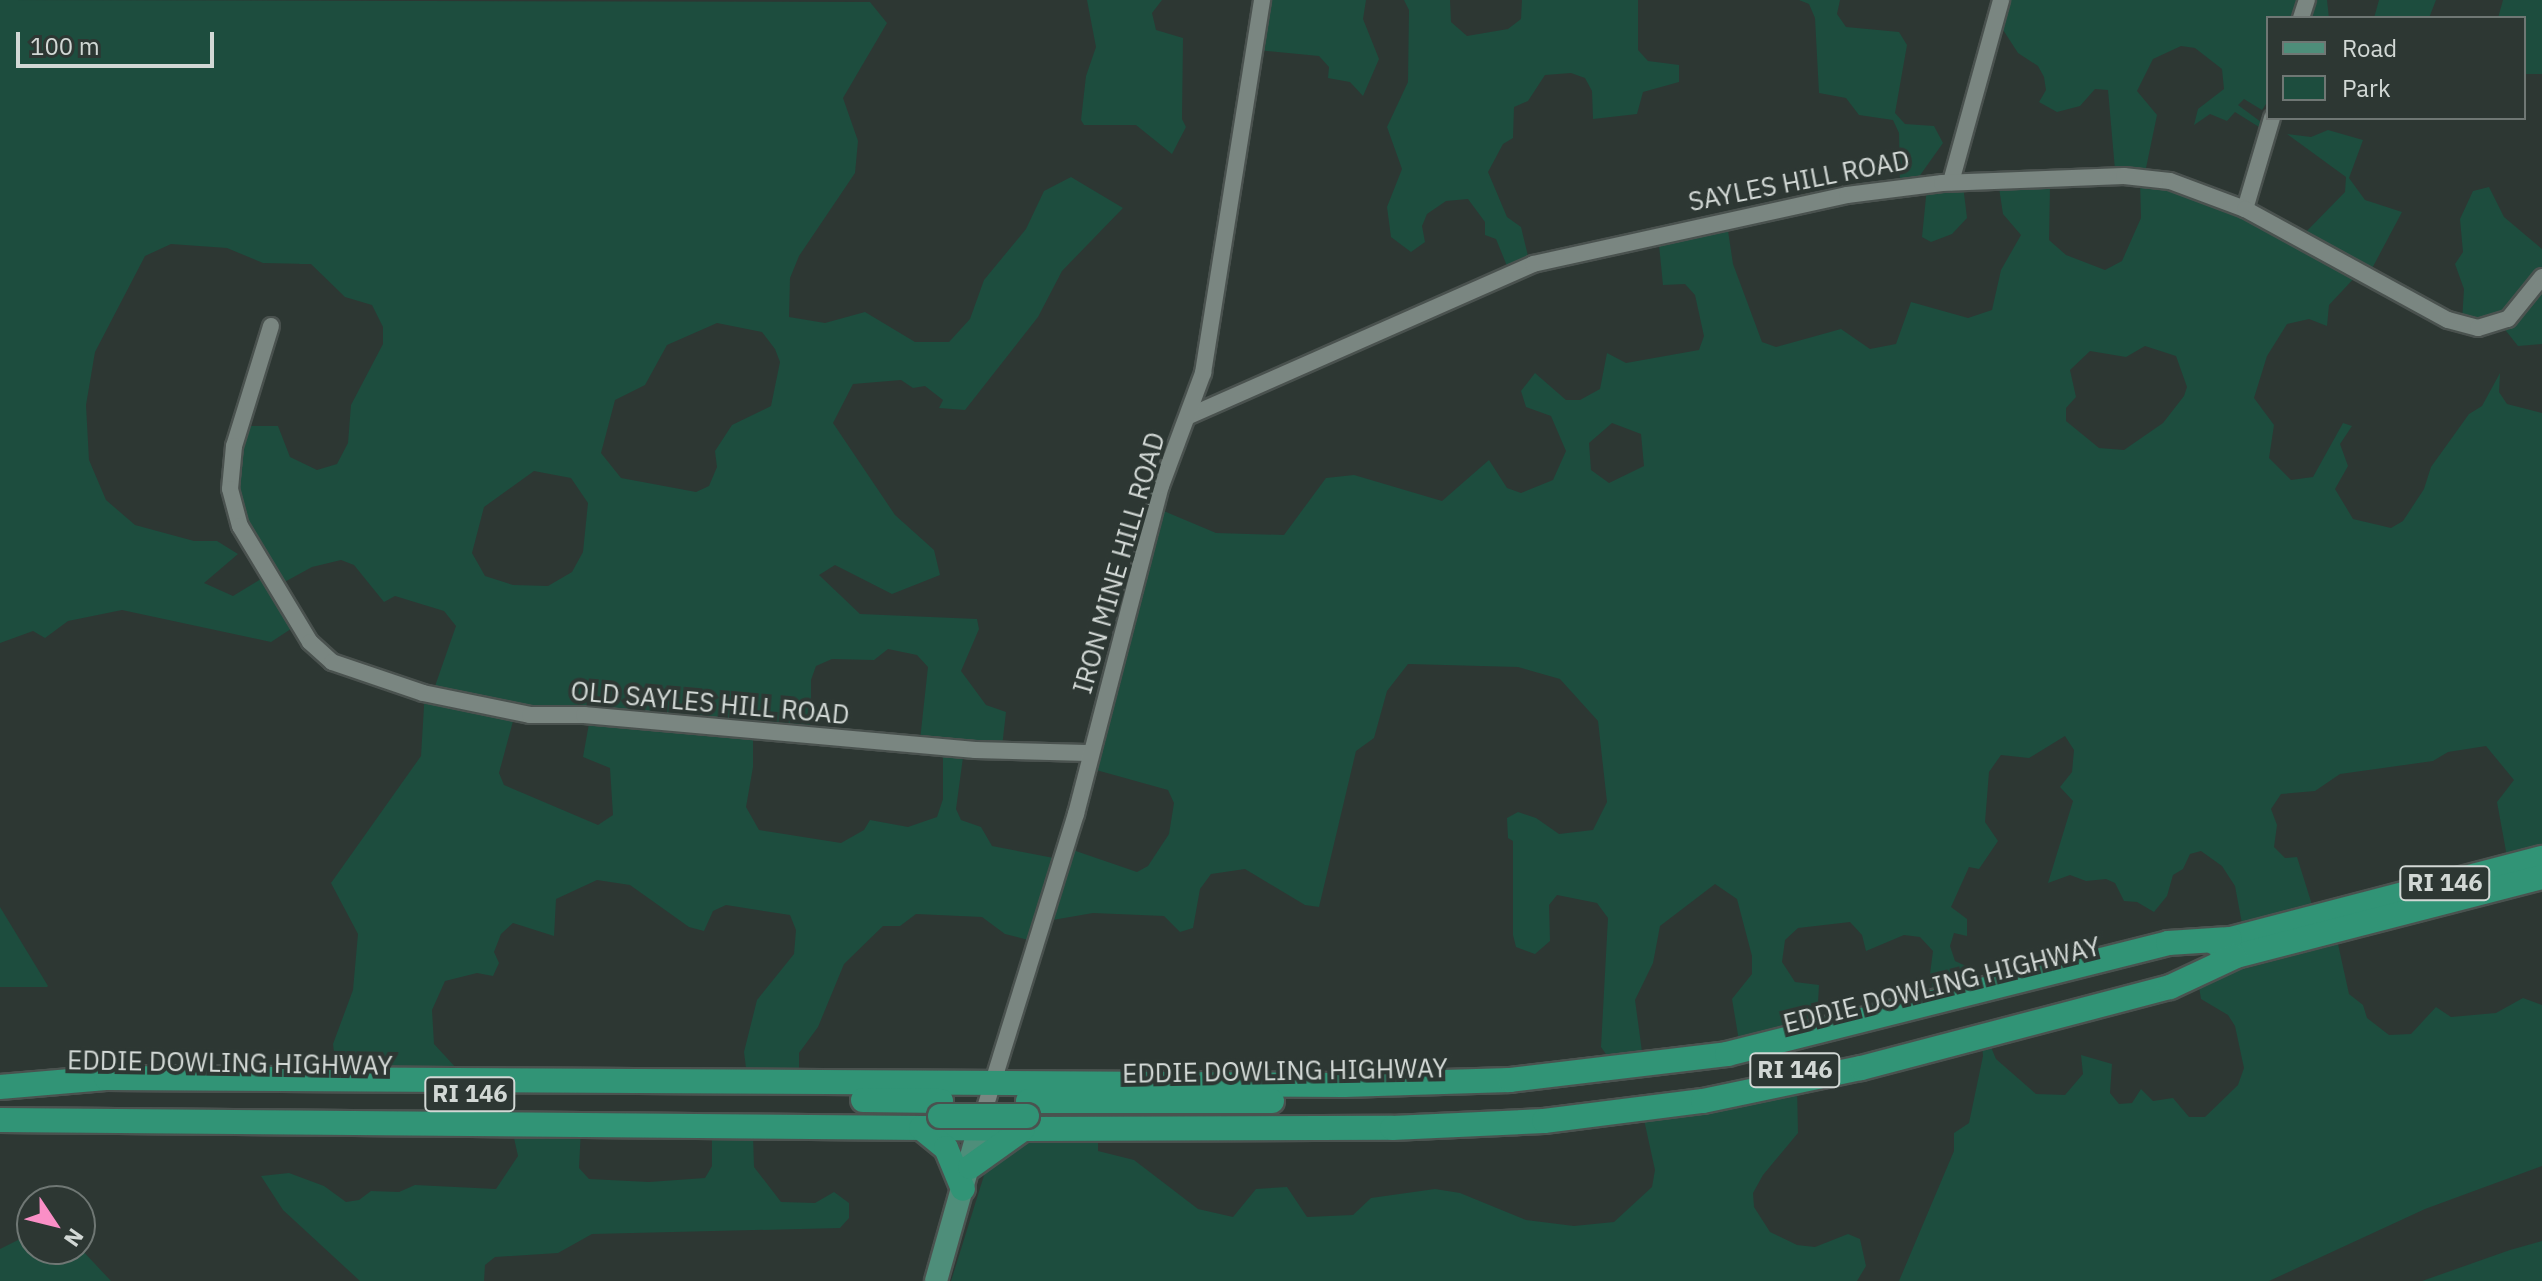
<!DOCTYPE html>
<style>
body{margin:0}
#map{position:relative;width:2542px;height:1281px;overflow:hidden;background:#2d3733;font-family:"IBM Plex Sans",sans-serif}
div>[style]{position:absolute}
.green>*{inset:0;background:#1d4d3e}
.roads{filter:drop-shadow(2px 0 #4a524f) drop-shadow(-2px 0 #4a524f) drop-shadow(0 2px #4a524f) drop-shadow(0 -2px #4a524f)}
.minor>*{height:16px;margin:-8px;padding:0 8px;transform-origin:8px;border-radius:8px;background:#7a8681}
.major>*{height:22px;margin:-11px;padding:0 11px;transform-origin:11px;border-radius:11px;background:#4e8e7a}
.highway>*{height:24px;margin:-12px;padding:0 12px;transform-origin:12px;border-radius:12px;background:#319476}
.bridges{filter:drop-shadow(2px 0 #4a524f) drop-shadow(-2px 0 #4a524f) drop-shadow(0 2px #4a524f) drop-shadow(0 -2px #4a524f)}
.highway-bridge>*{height:24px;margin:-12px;padding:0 12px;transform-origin:12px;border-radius:12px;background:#319476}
span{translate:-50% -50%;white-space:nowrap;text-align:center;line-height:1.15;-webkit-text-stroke:8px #2d3733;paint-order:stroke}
.shield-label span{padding:2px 6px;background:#2d3733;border:2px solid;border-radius:6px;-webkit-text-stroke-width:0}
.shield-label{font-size:24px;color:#d2d8d5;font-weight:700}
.street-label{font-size:26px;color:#d2d8d5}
.legend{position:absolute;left:2266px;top:16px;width:260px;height:104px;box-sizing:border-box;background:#2d3733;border:2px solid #6f7774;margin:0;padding:10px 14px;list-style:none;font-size:24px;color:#d2d8d5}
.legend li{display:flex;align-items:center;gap:16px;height:40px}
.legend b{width:40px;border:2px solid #6f7774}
.north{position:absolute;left:16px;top:1185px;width:80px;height:80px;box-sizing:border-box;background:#2d3733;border:2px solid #6f7774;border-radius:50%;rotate:125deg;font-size:22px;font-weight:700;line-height:32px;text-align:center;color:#d2d8d5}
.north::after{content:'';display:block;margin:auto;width:28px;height:36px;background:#fa8fc6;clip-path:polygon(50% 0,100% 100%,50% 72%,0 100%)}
.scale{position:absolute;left:16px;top:32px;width:198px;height:36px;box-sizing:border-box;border:4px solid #d2d8d5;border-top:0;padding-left:10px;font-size:24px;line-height:28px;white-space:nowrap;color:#d2d8d5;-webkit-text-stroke:6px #2d3733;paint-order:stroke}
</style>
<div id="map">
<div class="green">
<i style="clip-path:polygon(evenodd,0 0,870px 2px,887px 23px,843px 98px,858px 141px,855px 173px,799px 256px,790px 278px,789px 317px,825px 323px,865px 312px,915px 342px,949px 342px,970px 319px,984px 280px,1026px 229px,1044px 191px,1071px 177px,1123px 208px,1062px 271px,1038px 317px,965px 410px,939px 408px,943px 400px,925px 386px,913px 388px,901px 380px,853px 384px,833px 423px,895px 515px,934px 550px,940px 575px,892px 594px,835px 565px,819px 575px,860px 614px,977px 619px,979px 629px,961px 671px,986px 705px,1006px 712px,1002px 747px,964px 750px,956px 809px,961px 820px,981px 827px,992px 846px,1059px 859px,1067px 848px,1137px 872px,1148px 866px,1169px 834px,1174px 803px,1168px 790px,1089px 768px,1159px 509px,1216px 533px,1284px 535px,1326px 478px,1354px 475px,1442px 501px,1489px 460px,1507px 488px,1521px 493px,1553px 480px,1566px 451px,1551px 416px,1526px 407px,1521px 391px,1535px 373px,1566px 400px,1580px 400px,1600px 389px,1607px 353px,1626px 363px,1699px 350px,1704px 336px,1695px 295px,1685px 284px,1663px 285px,1658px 235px,1727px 224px,1733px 264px,1762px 342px,1776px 347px,1841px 329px,1870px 349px,1896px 344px,1911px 302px,1968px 318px,1992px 310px,2001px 270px,2021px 235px,2003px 214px,1998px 181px,2050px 187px,2049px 240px,2066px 255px,2105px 270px,2122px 261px,2141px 218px,2140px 179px,2115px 170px,2108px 90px,2095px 89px,2080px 106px,2057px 112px,2039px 102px,2046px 90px,2044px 77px,2038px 66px,2018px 53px,1998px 22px,2001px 0,2327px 0,2329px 18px,2268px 18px,2268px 101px,2262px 110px,2244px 99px,2238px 105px,2261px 122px,2259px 127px,2235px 112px,2227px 121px,2210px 114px,2194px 125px,2198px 109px,2224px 89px,2222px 69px,2195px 48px,2181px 46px,2153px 59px,2137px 91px,2157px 115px,2145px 173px,2300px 238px,2345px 192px,2346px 177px,2287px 134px,2311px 137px,2328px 130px,2363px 140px,2349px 178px,2365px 200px,2402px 212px,2368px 276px,2358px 274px,2329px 305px,2327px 326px,2309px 319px,2287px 324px,2267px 356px,2254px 398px,2274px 425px,2269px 458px,2291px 480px,2313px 477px,2343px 423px,2352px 426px,2340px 444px,2348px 466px,2335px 489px,2353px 519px,2391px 528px,2403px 521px,2424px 489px,2431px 467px,2469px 414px,2482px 406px,2500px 373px,2499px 392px,2507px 404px,2542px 413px,2542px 854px,2508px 862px,2497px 802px,2514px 780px,2486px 746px,2448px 752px,2433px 761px,2340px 774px,2315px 791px,2281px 794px,2271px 809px,2277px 825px,2274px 847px,2285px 858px,2297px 857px,2314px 911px,2243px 929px,2235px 886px,2222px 866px,2201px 851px,2190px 854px,2183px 869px,2173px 875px,2167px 896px,2154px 912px,2137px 902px,2124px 901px,2115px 883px,2106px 879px,2086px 881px,2070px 875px,2048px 883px,2073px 801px,2060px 787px,2072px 772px,2074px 750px,2065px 736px,2029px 758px,2001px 755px,1989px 772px,1985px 822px,1998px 841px,1979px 869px,1969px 867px,1951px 907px,1967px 919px,1967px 936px,1954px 933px,1950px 946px,1955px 961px,1966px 966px,1971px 999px,1937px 1008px,1930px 974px,1933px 951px,1920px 937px,1904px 935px,1866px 951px,1862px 935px,1850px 922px,1798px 928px,1785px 940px,1782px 962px,1795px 982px,1819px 985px,1818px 1003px,1829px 1033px,1741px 1053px,1732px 999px,1752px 974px,1752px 956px,1737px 899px,1715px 884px,1660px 926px,1653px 963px,1635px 1000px,1643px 1059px,1617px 1070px,1601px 1047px,1608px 918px,1597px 903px,1557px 895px,1549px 905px,1550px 941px,1535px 954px,1516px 947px,1513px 935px,1513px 841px,1508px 838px,1507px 818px,1518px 812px,1536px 818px,1559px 834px,1593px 830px,1607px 802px,1598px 721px,1560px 679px,1518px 667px,1408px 664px,1387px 691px,1374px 738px,1356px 751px,1319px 907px,1305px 905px,1245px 869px,1211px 874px,1200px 889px,1193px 928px,1180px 932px,1164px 916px,1093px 913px,1047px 921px,1032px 941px,1005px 934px,982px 917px,916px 914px,900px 926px,883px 926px,844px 964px,818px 1027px,799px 1053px,799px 1075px,746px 1068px,744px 1052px,757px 1000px,794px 954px,796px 930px,790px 915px,726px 905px,713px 911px,704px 931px,689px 927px,630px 885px,597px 880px,556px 899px,554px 936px,513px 923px,501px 934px,494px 952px,499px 963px,493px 976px,477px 973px,445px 981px,432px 1010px,434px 1044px,458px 1070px,336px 1069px,333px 1044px,353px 990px,358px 934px,331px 883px,421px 756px,425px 690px,434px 689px,456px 626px,444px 611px,395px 596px,384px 602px,354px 565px,341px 560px,312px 567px,279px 585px,300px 623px,271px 642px,122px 610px,68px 621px,45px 638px,33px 631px,0 643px,0 0,171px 244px,227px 248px,263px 263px,311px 264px,345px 297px,372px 305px,383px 327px,383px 344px,351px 405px,348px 443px,337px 464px,317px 470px,290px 457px,278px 426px,240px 426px,233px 497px,269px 574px,233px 596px,204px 583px,238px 554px,217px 541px,194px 541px,135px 525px,106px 500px,89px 460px,86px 405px,95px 352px,145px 256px,171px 244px,0 0,717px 323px,762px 332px,775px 349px,780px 362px,771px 406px,732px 425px,715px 451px,717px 467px,709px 486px,696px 492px,621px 478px,601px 453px,615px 400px,645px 385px,667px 345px,717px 323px,0 0,2145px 346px,2176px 356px,2187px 387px,2184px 396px,2163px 423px,2124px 450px,2099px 448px,2066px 421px,2066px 408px,2076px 397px,2070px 370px,2090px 351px,2126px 357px,2145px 346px,0 0,1612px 423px,1641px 434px,1644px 466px,1609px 483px,1591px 470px,1589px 443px,1612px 423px,0 0,534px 471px,571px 478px,588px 503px,583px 552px,572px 572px,548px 586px,513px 585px,485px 576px,472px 553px,484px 507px,534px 471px,0 0,888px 649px,917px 655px,928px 667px,920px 740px,943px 746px,943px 799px,937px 817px,908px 827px,870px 820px,864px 830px,841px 843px,759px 830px,746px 807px,753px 767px,753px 732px,811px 732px,811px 680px,816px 666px,832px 659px,874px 660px,888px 649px,0 0,516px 710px,590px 718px,583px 757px,610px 768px,613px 815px,598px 825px,504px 785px,499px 773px,516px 710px)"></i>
<i style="clip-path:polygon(1087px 0,1162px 0,1152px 13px,1156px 30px,1183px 38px,1182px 119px,1186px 127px,1172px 154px,1136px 125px,1084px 125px,1081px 120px,1086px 76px,1096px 47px)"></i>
<i style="clip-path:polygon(1263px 0,1366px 0,1363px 19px,1379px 59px,1363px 96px,1350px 82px,1328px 78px,1329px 67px,1319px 56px,1258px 50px)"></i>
<i style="clip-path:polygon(1404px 0,1450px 0,1451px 22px,1467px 36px,1508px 29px,1521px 19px,1522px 0,1638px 0,1638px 50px,1648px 61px,1679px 65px,1679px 82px,1643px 92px,1637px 114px,1593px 119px,1592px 91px,1585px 78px,1571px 73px,1545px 75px,1528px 101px,1514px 107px,1513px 138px,1503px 144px,1488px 172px,1507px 217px,1521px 227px,1529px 260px,1507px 266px,1496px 239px,1485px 235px,1485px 222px,1468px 199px,1446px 201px,1427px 214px,1422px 226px,1425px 242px,1411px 252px,1391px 237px,1387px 207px,1402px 169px,1387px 127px,1408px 82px,1409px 10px)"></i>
<i style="clip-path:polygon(1799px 0,1840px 0,1837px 14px,1846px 27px,1899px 32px,1907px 45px,1895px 113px,1905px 124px,1934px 126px,1943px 143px,1911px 188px,1900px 185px,1899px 133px,1893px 120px,1859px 115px,1846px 98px,1819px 93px,1815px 18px,1809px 4px)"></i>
<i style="clip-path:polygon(2379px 0,2436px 0,2429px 18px,2374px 18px)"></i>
<i style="clip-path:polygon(2503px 0,2542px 0,2542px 74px,2524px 74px,2524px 18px,2498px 18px)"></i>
<i style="clip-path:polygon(1963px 185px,1967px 218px,1952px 234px,1931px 242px,1922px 237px,1927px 187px)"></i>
<i style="clip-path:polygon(2489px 187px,2504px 217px,2542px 249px,2542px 344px,2518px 346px,2499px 322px,2462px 321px,2464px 289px,2455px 264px,2463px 252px,2460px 219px,2473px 191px)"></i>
<i style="clip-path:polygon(0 907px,48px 986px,47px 987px,0 987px)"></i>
<i style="clip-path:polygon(2338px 944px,2349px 994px,2363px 1005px,2367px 1018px,2389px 1035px,2411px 1034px,2436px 1007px,2451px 1017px,2496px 1013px,2523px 998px,2542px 1005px,2542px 1166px,2425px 1209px,2269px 1281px,1899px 1281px,1954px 1151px,1954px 1133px,1969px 1123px,1983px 1056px,1981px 1034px,1985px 1033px,1996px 1059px,2036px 1094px,2065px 1095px,2083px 1074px,2081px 1055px,2112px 1064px,2110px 1093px,2119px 1104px,2132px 1103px,2141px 1089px,2153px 1101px,2173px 1098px,2189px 1117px,2205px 1117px,2238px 1085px,2244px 1068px,2235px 1026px,2228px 1015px,2201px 999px,2198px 981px)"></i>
<i style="clip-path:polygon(1797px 1085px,1798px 1133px,1763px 1175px,1753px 1193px,1754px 1207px,1770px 1232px,1797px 1245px,1815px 1247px,1848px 1234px,1860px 1239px,1866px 1266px,1857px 1281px,951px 1281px,986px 1169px,1011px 1142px,1098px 1133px,1098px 1151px,1134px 1160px,1198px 1209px,1233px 1217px,1256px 1189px,1287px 1187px,1307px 1217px,1353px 1215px,1371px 1198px,1435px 1189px,1460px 1193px,1526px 1220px,1574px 1226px,1614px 1222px,1652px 1187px,1655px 1170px,1643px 1115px)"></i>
<i style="clip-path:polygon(512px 1129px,581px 1129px,579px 1168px,589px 1179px,649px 1182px,705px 1178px,712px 1166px,712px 1131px,753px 1135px,754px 1167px,781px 1202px,815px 1203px,834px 1192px,849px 1203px,849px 1218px,840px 1228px,592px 1234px,558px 1253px,495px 1257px,485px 1265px,484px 1281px,360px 1281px,283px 1210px,261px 1176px,289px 1173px,324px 1186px,346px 1202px,359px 1200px,371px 1191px,399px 1192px,415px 1185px,496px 1189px,518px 1156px)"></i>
<i style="clip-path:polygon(32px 1223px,32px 1249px,80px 1248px,111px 1281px,0 1281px,0 1249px,18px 1240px)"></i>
<i style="clip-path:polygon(2542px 1241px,2542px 1281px,2422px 1281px,2510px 1250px)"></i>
</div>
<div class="roads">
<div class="minor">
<i style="left:2301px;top:18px;width:19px;rotate:-72deg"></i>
<i style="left:1951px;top:182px;width:189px;rotate:-74.6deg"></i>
<i style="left:2245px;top:209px;width:95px;rotate:-73.5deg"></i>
<i style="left:271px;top:326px;width:126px;rotate:107.1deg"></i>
<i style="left:234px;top:446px;width:43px;rotate:95.3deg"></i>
<i style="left:230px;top:489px;width:38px;rotate:75deg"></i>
<i style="left:240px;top:526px;width:135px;rotate:58.9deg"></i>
<i style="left:310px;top:642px;width:30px;rotate:42deg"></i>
<i style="left:332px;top:662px;width:96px;rotate:18.8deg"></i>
<i style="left:423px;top:693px;width:109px;rotate:11.6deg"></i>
<i style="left:530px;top:715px;width:54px"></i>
<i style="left:584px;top:715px;width:393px;rotate:5.1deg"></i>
<i style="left:975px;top:750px;width:116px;rotate:1.5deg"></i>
<i style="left:1189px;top:416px;width:376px;rotate:-23.8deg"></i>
<i style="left:1533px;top:264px;width:321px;rotate:-12.4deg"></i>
<i style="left:1847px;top:195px;width:96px;rotate:-7.2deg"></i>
<i style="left:1942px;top:183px;width:182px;rotate:-2.2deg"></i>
<i style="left:2124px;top:176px;width:46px;rotate:6.2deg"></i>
<i style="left:2170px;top:181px;width:80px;rotate:20.5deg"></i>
<i style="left:2245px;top:209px;width:231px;rotate:28.7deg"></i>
<i style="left:2448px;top:320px;width:31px;rotate:15deg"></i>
<i style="left:2478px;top:328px;width:31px;rotate:-17deg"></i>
<i style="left:2508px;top:319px;width:54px;rotate:-51deg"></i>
<i style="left:980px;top:1124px;width:325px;rotate:-72.8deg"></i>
<i style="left:1076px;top:814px;width:339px;rotate:-75.5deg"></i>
<i style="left:1161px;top:486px;width:121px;rotate:-69.6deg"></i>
<i style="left:1203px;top:373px;width:378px;rotate:-81deg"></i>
</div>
<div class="major">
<i style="left:936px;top:1281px;width:159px;rotate:-74.3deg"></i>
</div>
<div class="highway">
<i style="left:2215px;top:943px;width:338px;rotate:-14.6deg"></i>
<i style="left:2221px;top:960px;width:332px;rotate:-14.5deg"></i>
<i style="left:0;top:1087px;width:106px;rotate:-4.9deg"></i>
<i style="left:106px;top:1078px;width:1238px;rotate:0.32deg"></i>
<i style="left:1344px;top:1085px;width:166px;rotate:-1.7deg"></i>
<i style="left:1510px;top:1080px;width:219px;rotate:-6.8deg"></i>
<i style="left:1727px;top:1054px;width:455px;rotate:-14.1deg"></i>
<i style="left:2168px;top:943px;width:62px;rotate:-3.7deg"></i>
<i style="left:863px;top:1100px;width:78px;rotate:0.7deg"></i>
<i style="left:1028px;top:1101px;width:244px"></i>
<i style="left:0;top:1120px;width:1024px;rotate:0.5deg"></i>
<i style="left:1024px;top:1129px;width:368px;rotate:-0.2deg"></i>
<i style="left:1392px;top:1128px;width:152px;rotate:-2.6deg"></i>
<i style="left:1544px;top:1121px;width:160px;rotate:-7.2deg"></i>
<i style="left:1703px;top:1101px;width:161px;rotate:-11.8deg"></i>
<i style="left:1861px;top:1068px;width:319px;rotate:-14.7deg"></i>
<i style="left:2170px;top:987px;width:71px;rotate:-25.1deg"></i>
<i style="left:921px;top:1128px;width:32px;rotate:39deg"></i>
<i style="left:946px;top:1148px;width:44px;rotate:67.5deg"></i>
<i style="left:970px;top:1167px;width:65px;rotate:-35.6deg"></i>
</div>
</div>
<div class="bridges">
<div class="highway-bridge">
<i style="left:940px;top:1116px;width:87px"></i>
</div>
</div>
<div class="shield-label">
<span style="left:2445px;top:883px">RI 146</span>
<span style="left:1795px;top:1070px">RI 146</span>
<span style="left:470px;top:1094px">RI 146</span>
</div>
<div class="street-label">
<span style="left:1799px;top:181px;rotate:-11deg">SAYLES HILL ROAD</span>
<span style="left:1119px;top:563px;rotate:-74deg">IRON MINE HILL ROAD</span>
<span style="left:710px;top:703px;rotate:5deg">OLD SAYLES HILL ROAD</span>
<span style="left:1942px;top:985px;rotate:-14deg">EDDIE DOWLING HIGHWAY</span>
<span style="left:230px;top:1063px;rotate:1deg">EDDIE DOWLING HIGHWAY</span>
<span style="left:1285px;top:1071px;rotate:-1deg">EDDIE DOWLING HIGHWAY</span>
</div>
<ul class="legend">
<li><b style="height:10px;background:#4e8e7a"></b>Road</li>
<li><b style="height:22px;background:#1d4d3e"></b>Park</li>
</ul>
<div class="north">N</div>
<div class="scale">100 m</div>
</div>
